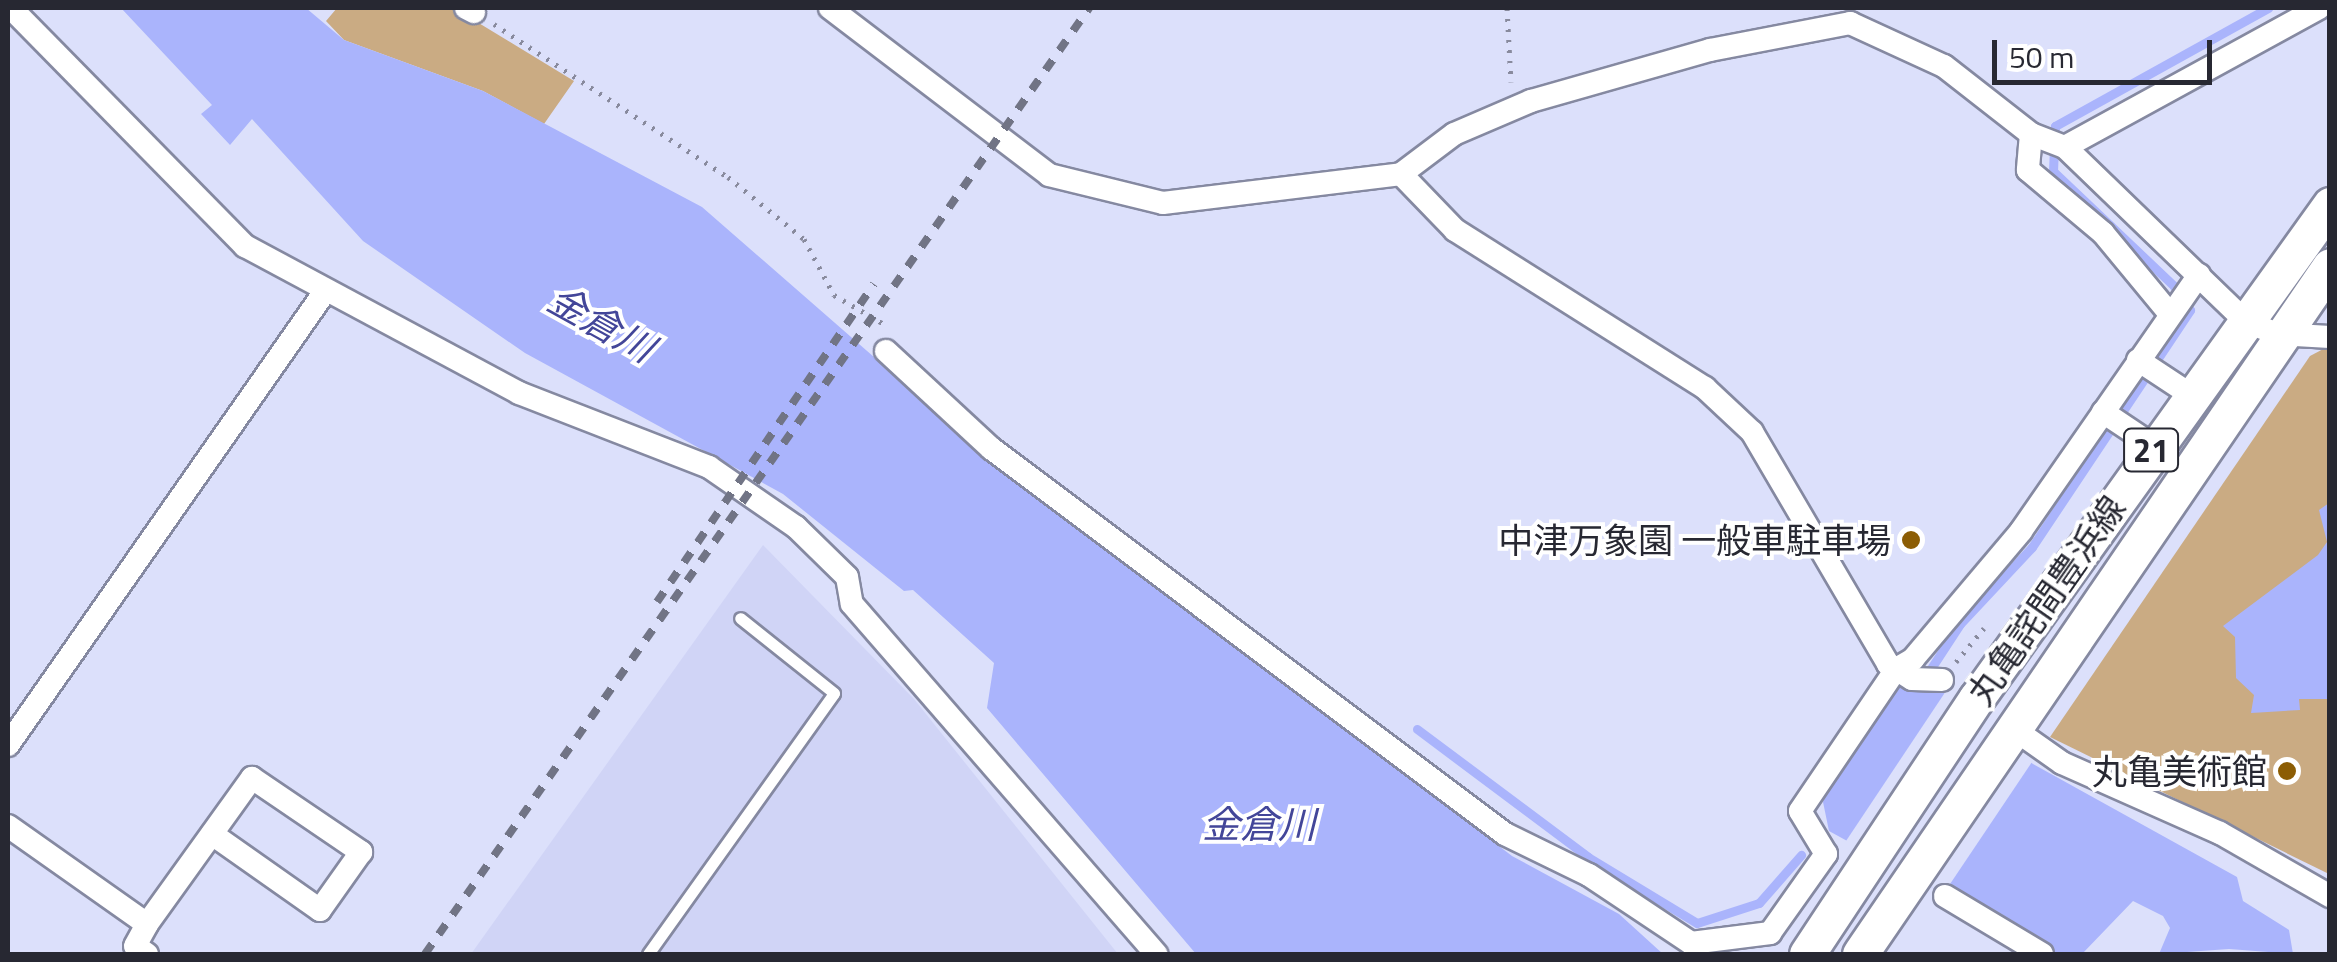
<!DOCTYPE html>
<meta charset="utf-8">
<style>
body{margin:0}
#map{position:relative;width:2337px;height:962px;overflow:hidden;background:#dce0fb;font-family:"Titillium Web","Noto Sans JP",sans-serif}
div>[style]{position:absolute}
.built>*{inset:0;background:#d0d4f6}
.green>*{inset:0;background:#caab83}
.water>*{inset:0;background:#aab4fc}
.pier>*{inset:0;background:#dce0fb}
.stream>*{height:9px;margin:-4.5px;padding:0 4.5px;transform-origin:4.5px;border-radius:4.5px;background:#aab4fc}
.path>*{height:5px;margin-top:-2.5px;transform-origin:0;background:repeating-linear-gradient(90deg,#888a9d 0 2.5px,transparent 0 10.5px)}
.roads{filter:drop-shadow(2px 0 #8589a1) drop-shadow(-2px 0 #8589a1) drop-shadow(0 2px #8589a1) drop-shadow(0 -2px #8589a1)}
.lane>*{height:11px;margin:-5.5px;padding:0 5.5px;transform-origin:5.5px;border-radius:5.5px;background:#fff}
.street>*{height:22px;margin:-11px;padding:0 11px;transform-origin:11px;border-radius:11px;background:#fff}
.primary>*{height:35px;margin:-17.5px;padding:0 17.5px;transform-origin:17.5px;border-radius:17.5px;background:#fff}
.rail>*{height:8px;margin-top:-4px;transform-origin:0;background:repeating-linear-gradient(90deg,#717485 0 12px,transparent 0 24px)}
.dots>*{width:28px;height:28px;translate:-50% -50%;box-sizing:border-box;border:5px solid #fff;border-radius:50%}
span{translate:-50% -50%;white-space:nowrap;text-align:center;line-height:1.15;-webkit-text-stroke:8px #fff;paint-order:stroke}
.shield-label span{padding:2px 8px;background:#fff;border:2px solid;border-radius:8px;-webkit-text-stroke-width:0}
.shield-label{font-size:32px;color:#272832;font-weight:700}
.poi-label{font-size:35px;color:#272832}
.right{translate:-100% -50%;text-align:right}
.street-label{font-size:35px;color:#272832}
.water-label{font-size:38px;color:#434699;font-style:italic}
.frame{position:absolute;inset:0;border:10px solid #272832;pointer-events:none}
.scale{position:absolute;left:1992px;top:40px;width:220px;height:45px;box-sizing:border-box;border:5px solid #272832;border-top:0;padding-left:12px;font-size:30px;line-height:35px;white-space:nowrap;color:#272832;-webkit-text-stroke:8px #fff;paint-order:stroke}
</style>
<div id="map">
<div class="built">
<i style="clip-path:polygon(763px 545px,914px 699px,1118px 954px,471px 954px)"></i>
</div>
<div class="green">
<i style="clip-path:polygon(337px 8px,454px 8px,574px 81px,544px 124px,483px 91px,344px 40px,326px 21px)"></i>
<i style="clip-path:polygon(2329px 346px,2329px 874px,2050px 737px,2310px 356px)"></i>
</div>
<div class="water">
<i style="clip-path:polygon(121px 8px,306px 8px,344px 40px,483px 91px,702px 207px,969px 440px,1512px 856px,1619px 914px,1663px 954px,1196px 954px,987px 708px,994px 663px,913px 590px,904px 591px,783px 494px,525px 353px,363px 241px,252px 119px,230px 145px,201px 114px,212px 105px)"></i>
<i style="clip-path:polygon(2329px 503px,2329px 699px,2299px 699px,2300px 710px,2251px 713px,2254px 695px,2236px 678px,2235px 637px,2223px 626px,2318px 555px,2327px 542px,2319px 510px)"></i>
<i style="clip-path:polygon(1918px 673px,1928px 690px,1944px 693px,2033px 764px,2237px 877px,2243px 901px,2289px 930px,2293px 954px,2229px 949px,2159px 954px,2170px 928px,2163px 916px,2133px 901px,2082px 954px,2053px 954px,1829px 831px,1823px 802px,1827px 782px,1898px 682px,1905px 688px)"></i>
</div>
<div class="pier">
<i style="clip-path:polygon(1946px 691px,2034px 759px,1944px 893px,1842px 847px)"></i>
</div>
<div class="stream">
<i style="left:1926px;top:676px;width:62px;rotate:-56.8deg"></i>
<i style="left:1960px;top:624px;width:105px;rotate:-46.9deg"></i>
<i style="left:2032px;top:547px;width:285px;rotate:-56.3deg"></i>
<i style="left:2190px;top:310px;width:29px;rotate:-124deg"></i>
<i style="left:2174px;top:286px;width:167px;rotate:-136.5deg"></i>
<i style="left:2053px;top:171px;width:45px;rotate:-87.5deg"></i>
<i style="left:2055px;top:126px;width:244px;rotate:-29deg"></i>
<i style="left:1417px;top:729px;width:214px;rotate:36.8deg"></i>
<i style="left:1588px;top:857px;width:127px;rotate:31.2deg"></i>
<i style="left:1697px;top:923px;width:65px;rotate:-17.9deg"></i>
<i style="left:1759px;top:903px;width:64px;rotate:-48.8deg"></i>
</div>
<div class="path">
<i style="left:1507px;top:8px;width:74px;rotate:86.9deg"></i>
<i style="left:494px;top:24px;width:280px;rotate:33.2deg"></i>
<i style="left:728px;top:177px;width:98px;rotate:39.2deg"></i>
<i style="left:804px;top:239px;width:64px;rotate:61.8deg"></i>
<i style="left:834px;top:295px;width:58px;rotate:30.1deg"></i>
<i style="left:1956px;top:662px;width:44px;rotate:-50.5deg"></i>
</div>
<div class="roads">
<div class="lane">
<i style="left:648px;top:954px;width:320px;rotate:-54.5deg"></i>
<i style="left:834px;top:693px;width:120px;rotate:-141.4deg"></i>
</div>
<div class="street">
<i style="left:11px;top:8px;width:334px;rotate:45.5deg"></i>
<i style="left:245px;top:246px;width:311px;rotate:28.2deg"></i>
<i style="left:519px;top:393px;width:204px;rotate:21.3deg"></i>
<i style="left:709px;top:467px;width:106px;rotate:34.6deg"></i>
<i style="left:796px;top:527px;width:71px;rotate:44.4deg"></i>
<i style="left:847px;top:577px;width:27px;rotate:80deg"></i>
<i style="left:852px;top:604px;width:464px;rotate:49deg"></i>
<i style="left:466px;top:8px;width:9px;rotate:27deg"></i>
<i style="left:830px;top:8px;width:275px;rotate:37.3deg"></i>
<i style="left:1049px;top:175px;width:117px;rotate:13.8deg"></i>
<i style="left:1163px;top:203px;width:240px;rotate:-6.9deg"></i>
<i style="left:1401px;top:174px;width:66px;rotate:-37deg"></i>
<i style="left:1454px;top:134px;width:84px;rotate:-23.2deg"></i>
<i style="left:1531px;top:101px;width:186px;rotate:-15.9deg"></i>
<i style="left:1710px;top:50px;width:143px;rotate:-10.9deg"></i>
<i style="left:1850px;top:23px;width:103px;rotate:24.6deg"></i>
<i style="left:1944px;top:66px;width:110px;rotate:38deg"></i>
<i style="left:2031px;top:134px;width:36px;rotate:21deg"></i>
<i style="left:2065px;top:147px;width:250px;rotate:44deg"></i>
<i style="left:2245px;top:321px;width:35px;rotate:22deg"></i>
<i style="left:2278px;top:334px;width:52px;rotate:3.3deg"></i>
<i style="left:2031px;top:134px;width:36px;rotate:95deg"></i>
<i style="left:2028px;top:170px;width:98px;rotate:40deg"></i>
<i style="left:2103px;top:233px;width:105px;rotate:50.4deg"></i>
<i style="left:2065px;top:147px;width:290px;rotate:-28.7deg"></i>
<i style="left:1401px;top:174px;width:78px;rotate:46deg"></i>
<i style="left:1455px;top:230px;width:296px;rotate:32.3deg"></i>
<i style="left:1705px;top:388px;width:64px;rotate:43.1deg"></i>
<i style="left:1752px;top:432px;width:269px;rotate:59.6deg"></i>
<i style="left:1888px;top:664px;width:28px;rotate:32deg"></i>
<i style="left:1912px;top:679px;width:30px;rotate:2deg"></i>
<i style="left:886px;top:351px;width:144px;rotate:42.8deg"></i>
<i style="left:992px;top:449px;width:641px;rotate:36.89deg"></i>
<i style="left:1505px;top:834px;width:93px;rotate:26deg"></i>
<i style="left:1589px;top:875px;width:123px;rotate:33.7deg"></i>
<i style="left:1691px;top:943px;width:80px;rotate:-7.2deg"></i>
<i style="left:1770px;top:933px;width:97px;rotate:-54.7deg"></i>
<i style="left:1826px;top:854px;width:50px;rotate:-121.2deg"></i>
<i style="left:1800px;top:811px;width:171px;rotate:-55.9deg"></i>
<i style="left:1896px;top:669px;width:20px;rotate:-30deg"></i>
<i style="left:1913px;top:659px;width:167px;rotate:-49.8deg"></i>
<i style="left:2021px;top:531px;width:312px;rotate:-55.2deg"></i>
<i style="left:2138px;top:360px;width:64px;rotate:33.4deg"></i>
<i style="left:2103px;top:412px;width:61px;rotate:33.7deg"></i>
<i style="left:2011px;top:727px;width:62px;rotate:35.2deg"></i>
<i style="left:2062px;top:763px;width:173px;rotate:23.9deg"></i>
<i style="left:2220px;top:833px;width:127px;rotate:29.8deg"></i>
<i style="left:8px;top:745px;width:555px;rotate:-55.05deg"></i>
<i style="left:8px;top:826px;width:170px;rotate:35.2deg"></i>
<i style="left:1945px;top:896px;width:113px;rotate:30.9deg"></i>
<i style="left:147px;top:954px;width:14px;rotate:-146deg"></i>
<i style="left:135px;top:946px;width:25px;rotate:-61deg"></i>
<i style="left:147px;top:924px;width:180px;rotate:-54.3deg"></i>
<i style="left:252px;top:778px;width:132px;rotate:34.2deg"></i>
<i style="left:361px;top:852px;width:71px;rotate:125.3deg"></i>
<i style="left:320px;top:910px;width:132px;rotate:-144.9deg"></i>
</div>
<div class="primary">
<i style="left:1807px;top:954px;width:306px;rotate:-56.5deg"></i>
<i style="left:1976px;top:699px;width:608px;rotate:-54.37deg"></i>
<i style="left:1860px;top:954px;width:833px;rotate:-55.66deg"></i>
</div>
</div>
<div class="rail">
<i style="left:657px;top:602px;width:385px;rotate:-55.7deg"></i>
<i style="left:425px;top:954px;width:1156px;rotate:-54.93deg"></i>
</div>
<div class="dots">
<i style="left:1911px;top:540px;background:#8c5d04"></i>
<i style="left:2287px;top:771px;background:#8c5d04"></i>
</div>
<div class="shield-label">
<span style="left:2151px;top:450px">21</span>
</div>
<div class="poi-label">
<span class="right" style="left:1891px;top:540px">中津万象園 一般車駐車場</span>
<span class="right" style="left:2267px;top:771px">丸亀美術館</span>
</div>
<div class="street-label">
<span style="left:2046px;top:600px;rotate:-55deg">丸亀詫間豊浜線</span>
</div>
<div class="water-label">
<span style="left:601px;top:324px;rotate:29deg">金倉川</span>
<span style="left:1259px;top:825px">金倉川</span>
</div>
<div class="frame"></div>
<div class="scale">50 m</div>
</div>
